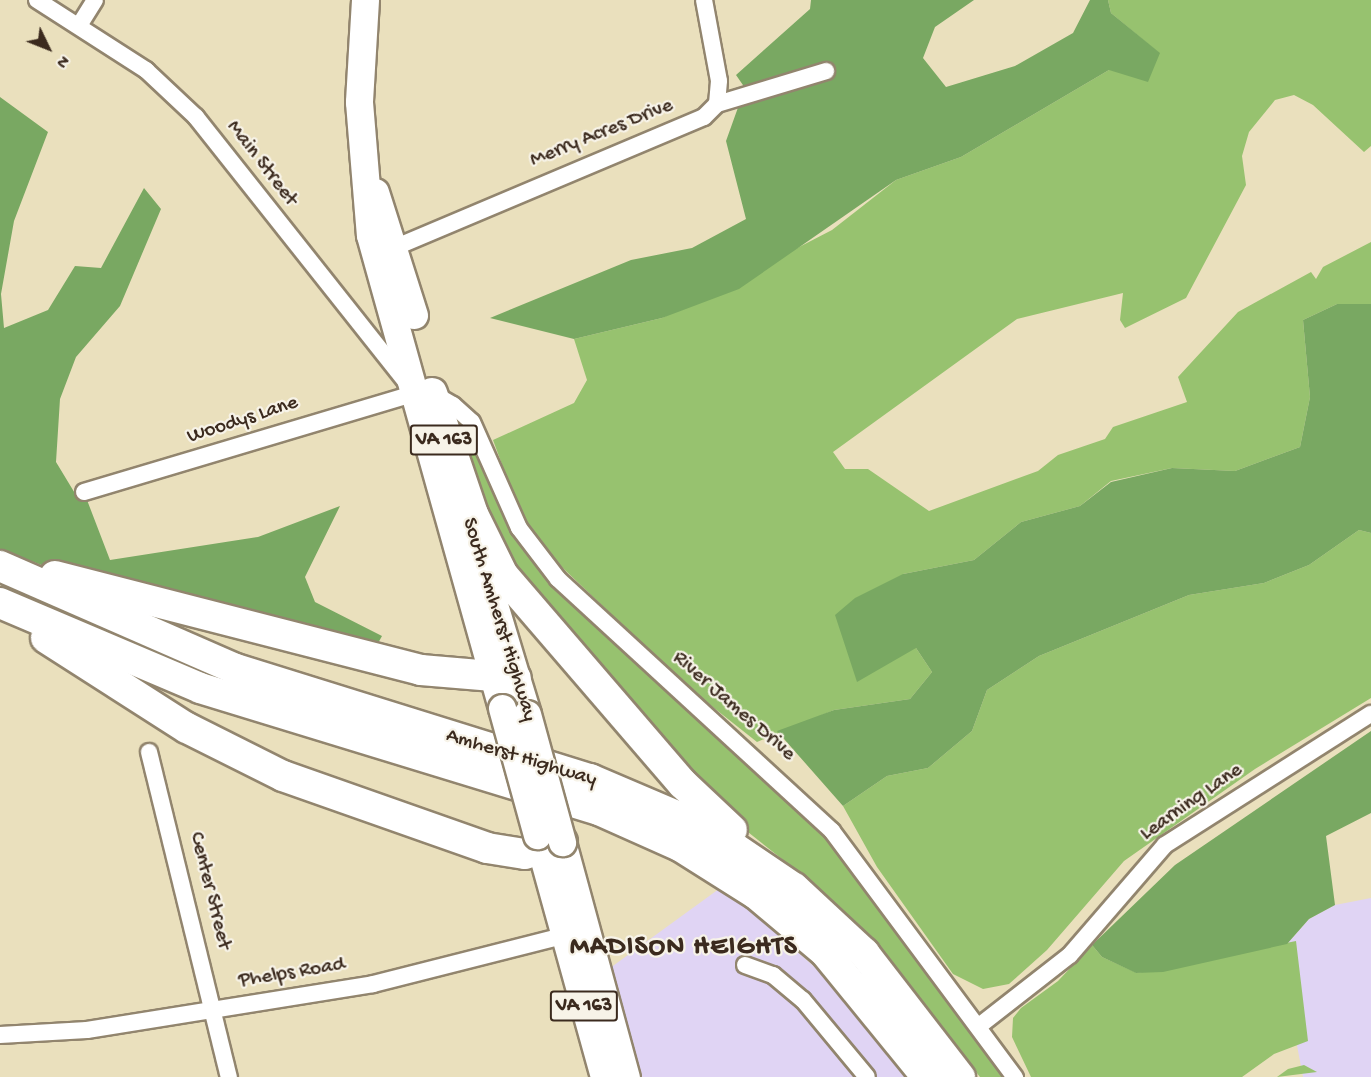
<!DOCTYPE html>
<style>
body{margin:0}
#map{position:relative;width:1371px;height:1077px;overflow:hidden;background:#eae0bd;font-family:"Gochi Hand",sans-serif}
div>[style]{position:absolute}
.built>*{inset:0;background:#e0d4f4}
.green>*{inset:0;background:#97c26f}
.forest>*{inset:0;background:#79a862}
.roads{filter:drop-shadow(2px 0 #92856e) drop-shadow(-2px 0 #92856e) drop-shadow(0 2px #92856e) drop-shadow(0 -2px #92856e)}
.street>*{height:16px;margin:-8px;padding:0 8px;transform-origin:8px;border-radius:8px;background:#fff}
.primary>*{height:27px;margin:-13.5px;padding:0 13.5px;transform-origin:13.5px;border-radius:13.5px;background:#fff}
.highway>*{height:30px;margin:-15px;padding:0 15px;transform-origin:15px;border-radius:15px;background:#fff}
.bridges{filter:drop-shadow(2px 0 #92856e) drop-shadow(-2px 0 #92856e) drop-shadow(0 2px #92856e) drop-shadow(0 -2px #92856e)}
.primary-bridge>*{height:27px;margin:-13.5px;padding:0 13.5px;transform-origin:13.5px;border-radius:13.5px;background:#fff}
span{translate:-50% -50%;white-space:nowrap;text-align:center;line-height:1.15;-webkit-text-stroke:4.5px #f7f3e8;paint-order:stroke}
.shield-label span{padding:2px 4px;background:#f7f3e8;border:2px solid;border-radius:4px;-webkit-text-stroke-width:0}
.shield-label{font-size:20px;color:#3b2a1e;font-weight:700}
.street-label{font-size:21px;color:#3b2a1e}
.district-label{font-size:27px;color:#3b2a1e;font-weight:700;letter-spacing:1.5px}
.north{position:absolute;left:18px;top:18px;width:60px;height:60px;-webkit-text-stroke:4px #f7f3e8;paint-order:stroke;rotate:133deg;font-size:16px;font-weight:700;line-height:24px;text-align:center;color:#3b2a1e}
.north::after{content:'';display:block;margin:auto;width:21px;height:27px;background:#3b2a1e;clip-path:polygon(50% 0,100% 100%,50% 72%,0 100%)}
</style>
<div id="map">
<div class="built">
<i style="clip-path:polygon(723px 886px,843px 992px,908px 1077px,636px 1077px,606px 971px)"></i>
<i style="clip-path:polygon(1371px 898px,1371px 1077px,1303px 1077px,1286px 987px,1287px 944px,1309px 919px,1335px 905px)"></i>
</div>
<div class="green">
<i style="clip-path:polygon(1108px 0,1371px 0,1371px 146px,1364px 152px,1313px 105px,1294px 95px,1275px 100px,1249px 132px,1242px 156px,1246px 185px,1186px 298px,1125px 328px,1120px 320px,1123px 293px,1017px 319px,833px 452px,845px 469px,868px 469px,929px 511px,1038px 471px,1058px 455px,1105px 439px,1113px 427px,1187px 402px,1178px 377px,1238px 312px,1311px 272px,1316px 279px,1323px 267px,1371px 242px,1371px 304px,1337px 304px,1303px 320px,1310px 397px,1300px 447px,1235px 471px,1172px 468px,1111px 481px,1080px 506px,1021px 522px,974px 560px,903px 574px,916px 648px,932px 672px,910px 699px,834px 710px,757px 742px,690px 689px,547px 553px,518px 508px,493px 440px,574px 403px,587px 380px,574px 339px,662px 318px,832px 230px,896px 180px,961px 157px,1109px 70px,1159px 53px,1111px 13px)"></i>
<i style="clip-path:polygon(459px 426px,469px 431px,555px 584px,820px 826px,1006px 1077px,980px 1077px,872px 939px,821px 890px,710px 802px,504px 563px)"></i>
<i style="clip-path:polygon(1359px 530px,1371px 533px,1371px 698px,1255px 769px,1124px 861px,1047px 950px,1009px 984px,983px 989px,953px 974px,877px 867px,843px 806px,887px 776px,928px 768px,972px 731px,987px 690px,1039px 656px,1189px 595px,1264px 583px,1309px 565px)"></i>
<i style="clip-path:polygon(1296px 941px,1308px 1041px,1274px 1054px,1242px 1077px,1031px 1077px,1012px 1037px,1013px 1018px,1021px 1008px,1058px 981px,1092px 945px,1102px 957px,1137px 973px)"></i>
<i style="clip-path:polygon(1304px 1065px,1317px 1072px,1277px 1077px,1288px 1069px)"></i>
</div>
<div class="forest">
<i style="clip-path:polygon(811px 0,974px 0,935px 27px,923px 58px,946px 87px,1015px 66px,1073px 33px,1090px 0,1108px 0,1111px 13px,1160px 53px,1148px 82px,1109px 70px,961px 157px,896px 180px,739px 289px,662px 318px,574px 339px,490px 318px,631px 260px,692px 248px,746px 219px,726px 141px,745px 88px,736px 75px,810px 9px)"></i>
<i style="clip-path:polygon(0 97px,48px 132px,14px 221px,1px 294px,4px 328px,48px 310px,75px 266px,101px 268px,144px 188px,161px 209px,120px 306px,76px 357px,60px 399px,56px 462px,79px 500px,87px 500px,110px 560px,258px 537px,340px 506px,305px 577px,315px 602px,382px 636px,377px 645px,44px 566px,0 549px)"></i>
<i style="clip-path:polygon(1337px 304px,1371px 304px,1371px 533px,1359px 530px,1309px 565px,1264px 583px,1189px 595px,1039px 656px,987px 690px,972px 731px,928px 768px,887px 776px,843px 806px,777px 731px,834px 710px,910px 699px,932px 672px,916px 648px,857px 682px,835px 615px,855px 598px,903px 574px,974px 560px,1021px 522px,1080px 506px,1111px 482px,1172px 468px,1235px 471px,1300px 447px,1310px 397px,1303px 320px)"></i>
<i style="clip-path:polygon(1371px 731px,1371px 813px,1326px 836px,1335px 905px,1309px 919px,1287px 944px,1163px 972px,1136px 973px,1102px 957px,1092px 945px,1175px 865px)"></i>
</div>
<div class="roads">
<div class="street">
<i style="left:37px;top:0;width:130px;rotate:32.7deg"></i>
<i style="left:146px;top:70px;width:69px;rotate:43.2deg"></i>
<i style="left:196px;top:117px;width:337px;rotate:51.6deg"></i>
<i style="left:704px;top:0;width:82px;rotate:79.5deg"></i>
<i style="left:719px;top:81px;width:23px;rotate:95deg"></i>
<i style="left:80px;top:24px;width:28px;rotate:-58deg"></i>
<i style="left:396px;top:247px;width:334px;rotate:-22.9deg"></i>
<i style="left:704px;top:117px;width:18px;rotate:-45deg"></i>
<i style="left:717px;top:104px;width:114px;rotate:-16.8deg"></i>
<i style="left:84px;top:492px;width:346px;rotate:-16.6deg"></i>
<i style="left:416px;top:393px;width:16px"></i>
<i style="left:432px;top:393px;width:24px;rotate:30deg"></i>
<i style="left:453px;top:405px;width:25px;rotate:42deg"></i>
<i style="left:472px;top:422px;width:116px;rotate:66.1deg"></i>
<i style="left:519px;top:528px;width:64px;rotate:52.6deg"></i>
<i style="left:558px;top:579px;width:372px;rotate:42.6deg"></i>
<i style="left:832px;top:831px;width:307px;rotate:53.4deg"></i>
<i style="left:149px;top:752px;width:335px;rotate:76.2deg"></i>
<i style="left:745px;top:965px;width:30px;rotate:20deg"></i>
<i style="left:773px;top:975px;width:39px;rotate:40deg"></i>
<i style="left:803px;top:1000px;width:100px;rotate:50.3deg"></i>
<i style="left:979px;top:1026px;width:115px;rotate:-38deg"></i>
<i style="left:1070px;top:955px;width:145px;rotate:-49.2deg"></i>
<i style="left:1165px;top:845px;width:244px;rotate:-32.5deg"></i>
<i style="left:0;top:1035px;width:87px;rotate:-3.3deg"></i>
<i style="left:87px;top:1030px;width:290px;rotate:-9.1deg"></i>
<i style="left:373px;top:984px;width:207px;rotate:-14.2deg"></i>
</div>
<div class="primary">
<i style="left:365px;top:0;width:102px;rotate:93.4deg"></i>
<i style="left:359px;top:102px;width:133px;rotate:85.3deg"></i>
<i style="left:370px;top:235px;width:491px;rotate:74.4deg"></i>
<i style="left:375px;top:192px;width:129px;rotate:72.4deg"></i>
<i style="left:473px;top:535px;width:187px;rotate:73.2deg"></i>
<i style="left:537px;top:835px;width:251px;rotate:74.5deg"></i>
<i style="left:562px;top:842px;width:244px;rotate:74.8deg"></i>
</div>
<div class="highway">
<i style="left:432px;top:393px;width:128px;rotate:71.3deg"></i>
<i style="left:473px;top:514px;width:68px;rotate:63.8deg"></i>
<i style="left:503px;top:575px;width:276px;rotate:49.3deg"></i>
<i style="left:683px;top:784px;width:67px;rotate:43.2deg"></i>
<i style="left:0;top:566px;width:257px;rotate:23.6deg"></i>
<i style="left:236px;top:669px;width:371px;rotate:17.3deg"></i>
<i style="left:590px;top:779px;width:125px;rotate:23.1deg"></i>
<i style="left:705px;top:828px;width:107px;rotate:34deg"></i>
<i style="left:794px;top:888px;width:96px;rotate:42.9deg"></i>
<i style="left:864px;top:953px;width:157px;rotate:52.3deg"></i>
<i style="left:55px;top:576px;width:378px;rotate:14.4deg"></i>
<i style="left:421px;top:670px;width:95px;rotate:4.8deg"></i>
<i style="left:0;top:603px;width:217px;rotate:23deg"></i>
<i style="left:200px;top:688px;width:417px;rotate:17deg"></i>
<i style="left:599px;top:810px;width:89px;rotate:24deg"></i>
<i style="left:680px;top:846px;width:90px;rotate:32.3deg"></i>
<i style="left:756px;top:894px;width:90px;rotate:40deg"></i>
<i style="left:825px;top:952px;width:161px;rotate:50.8deg"></i>
<i style="left:46px;top:638px;width:167px;rotate:32.6deg"></i>
<i style="left:187px;top:728px;width:107px;rotate:26.6deg"></i>
<i style="left:283px;top:776px;width:216px;rotate:19.4deg"></i>
<i style="left:487px;top:848px;width:38px;rotate:9deg"></i>
<i style="left:525px;top:854px;width:39px;rotate:-18deg"></i>
</div>
</div>
<div class="bridges">
<div class="primary-bridge">
<i style="left:502px;top:708px;width:132px;rotate:74.6deg"></i>
<i style="left:527px;top:714px;width:133px;rotate:74.7deg"></i>
</div>
</div>
<div class="shield-label">
<span style="left:444px;top:440px">VA 163</span>
<span style="left:584px;top:1006px">VA 163</span>
</div>
<div class="street-label">
<span style="left:602px;top:134px;rotate:-22deg">Merry Acres Drive</span>
<span style="left:261px;top:164px;rotate:52deg">Main Street</span>
<span style="left:243px;top:421px;rotate:-18deg">Woodys Lane</span>
<span style="left:498px;top:620px;rotate:73deg">South Amherst Highway</span>
<span style="left:733px;top:707px;rotate:41deg">River James Drive</span>
<span style="left:521px;top:759px;rotate:17deg">Amherst Highway</span>
<span style="left:1192px;top:803px;rotate:-35deg">Learning Lane</span>
<span style="left:209px;top:891px;rotate:76deg">Center Street</span>
<span style="left:292px;top:974px;rotate:-9deg">Phelps Road</span>
</div>
<div class="district-label">
<span style="left:684px;top:949px">MADISON HEIGHTS</span>
</div>
<div class="north">N</div>
</div>
